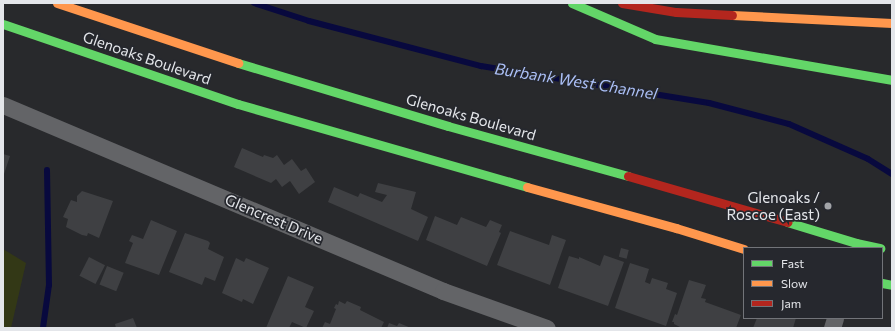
<!DOCTYPE html>
<style>
body{margin:0}
#map{position:relative;width:895px;height:331px;overflow:hidden;background:#28292c;font-family:Commissioner,sans-serif}
div>[style]{position:absolute}
.green>*{inset:0;background:#333816}
.stream>*{height:6px;margin:-3px;padding:0 3px;transform-origin:3px;border-radius:3px;background:#08093e}
.building>*{inset:0;background:#3f4043;transform-origin:0 0}
.street>*{height:17px;margin:-8.5px;padding:0 8.5px;transform-origin:8.5px;border-radius:8.5px;background:#636467}
.fast>*{height:9px;margin:-4.5px;padding:0 4.5px;transform-origin:4.5px;border-radius:4.5px;background:#63d668}
.slow>*{height:9px;margin:-4.5px;padding:0 4.5px;transform-origin:4.5px;border-radius:4.5px;background:#ff974d}
.jam>*{height:9px;margin:-4.5px;padding:0 4.5px;transform-origin:4.5px;border-radius:4.5px;background:#b3261e}
.dots>*{width:11px;height:11px;translate:-50% -50%;box-sizing:border-box;border:2px solid #26282e;border-radius:50%}
span{translate:-50% -50%;white-space:nowrap;text-align:center;line-height:1.15;-webkit-text-stroke:3.5px #26282e;paint-order:stroke}
.street-label{font-size:15px;color:#e4e6ea}
.poi-label{font-size:15px;color:#e4e6ea}
.right{translate:-100% -50%;text-align:right}
.water-label{font-size:16px;color:#abbff6;font-style:italic}
.frame{position:absolute;inset:0;border:4px solid #e4e6ea;pointer-events:none}
.legend{position:absolute;left:743px;top:247px;width:140px;height:72px;box-sizing:border-box;background:#26282e;border:1px solid #727479;margin:0;padding:5px 7px;list-style:none;font-size:12px;color:#e4e6ea}
.legend li{display:flex;align-items:center;gap:8px;height:20px}
.legend b{width:20px;border:1px solid #727479}
</style>
<div id="map">
<div class="green">
<i style="clip-path:polygon(3px 249px,26px 263px,11px 328px,3px 328px)"></i>
</div>
<div class="stream">
<i style="left:254px;top:3px;width:58px;rotate:18.1deg"></i>
<i style="left:309px;top:21px;width:178px;rotate:14.7deg"></i>
<i style="left:481px;top:66px;width:231px;rotate:9.2deg"></i>
<i style="left:709px;top:103px;width:83px;rotate:14.7deg"></i>
<i style="left:789px;top:124px;width:86px;rotate:23.9deg"></i>
<i style="left:868px;top:159px;width:28px;rotate:32deg"></i>
<i style="left:43px;top:328px;width:43px;rotate:-82.1deg"></i>
<i style="left:49px;top:285px;width:115px;rotate:-91deg"></i>
</div>
<div class="building">
<i style="clip-path:polygon(242px 148px,263px 157px,264px 155px,273px 158px,277px 155px,284px 165px,292px 159px,301px 171px,306px 168px,315px 182px,299px 194px,290px 181px,282px 187px,276px 179px,271px 183px,234px 167px)"></i>
<i style="clip-path:polygon(3px 154px,10px 156px,3px 177px)"></i>
<i style="clip-path:polygon(378px 183px,416px 192px,411px 209px,428px 217px,418px 241px,328px 202px,334px 187px,358px 197px,360px 193px,382px 202px,387px 195px,375px 192px)"></i>
<i style="clip-path:polygon(82px 191px,113px 201px,99px 238px,88px 233px,87px 236px,82px 235px,66px 227px,68px 219px,63px 217px,71px 200px,77px 202px,77px 196px)"></i>
<i style="clip-path:polygon(435px 216px,457px 225px,461px 217px,486px 227px,490px 220px,502px 225px,499px 232px,501px 233px,487px 266px,426px 240px)"></i>
<i style="clip-path:polygon(151px 220px,177px 231px,159px 275px,125px 263px,133px 243px,129px 241px,132px 235px,143px 239px)"></i>
<i style="clip-path:polygon(510px 231px,549px 245px,552px 235px,566px 240px,550px 285px,497px 265px)"></i>
<i style="clip-path:polygon(185px 233px,208px 241px,210px 243px,208px 249px,224px 257px,215px 281px,205px 277px,202px 285px,169px 272px)"></i>
<i style="left:621px;top:248px;width:8px;height:9px;rotate:14deg"></i>
<i style="clip-path:polygon(604px 255px,624px 262px,608px 306px,558px 288px,569px 256px,579px 259px,579px 257px,600px 266px)"></i>
<i style="left:89px;top:257px;width:18px;height:21px;rotate:27deg"></i>
<i style="clip-path:polygon(236px 258px,244px 262px,246px 258px,269px 268px,253px 304px,243px 299px,242px 302px,222px 293px)"></i>
<i style="clip-path:polygon(630px 263px,649px 269px,645px 282px,650px 284px,652px 278px,668px 283px,666px 289px,677px 293px,666px 326px,615px 308px)"></i>
<i style="left:107px;top:266px;width:18px;height:20px;rotate:22deg"></i>
<i style="clip-path:polygon(288px 276px,314px 287px,305px 307px,314px 311px,306px 328px,292px 322px,289px 328px,266px 328px)"></i>
<i style="clip-path:polygon(689px 280px,706px 285px,701px 298px,706px 299px,705px 302px,741px 315px,736px 328px,682px 328px,674px 324px,674px 322px,672px 322px,675px 314px,677px 315px)"></i>
<i style="clip-path:polygon(339px 301px,345px 304px,347px 301px,361px 307px,360px 310px,384px 322px,381px 328px,322px 328px,325px 322px,330px 324px,336px 309px,334px 308px,336px 304px,338px 305px)"></i>
<i style="clip-path:polygon(133px 318px,137px 328px,116px 328px,115px 324px)"></i>
<i style="clip-path:polygon(757px 318px,796px 318px,793px 328px,753px 328px)"></i>
<i style="clip-path:polygon(389px 323px,397px 326px,399px 323px,411px 328px,387px 328px)"></i>
</div>
<div class="street">
<i style="left:3px;top:105px;width:478px;rotate:22.9deg"></i>
<i style="left:443px;top:291px;width:110px;rotate:19.6deg"></i>
<i style="left:832px;top:328px;width:10px;rotate:-73deg"></i>
</div>
<div class="fast">
<i style="left:572px;top:3px;width:90px;rotate:23.4deg"></i>
<i style="left:655px;top:39px;width:241px;rotate:9.8deg"></i>
<i style="left:3px;top:24px;width:248px;rotate:18.8deg"></i>
<i style="left:238px;top:104px;width:301px;rotate:16deg"></i>
<i style="left:238px;top:63px;width:219px;rotate:16.7deg"></i>
<i style="left:448px;top:126px;width:187px;rotate:15.5deg"></i>
<i style="left:787px;top:222px;width:72px;rotate:16.9deg"></i>
<i style="left:856px;top:243px;width:25px;rotate:12deg"></i>
<i style="left:882px;top:283px;width:10px;rotate:11deg"></i>
</div>
<div class="slow">
<i style="left:57px;top:3px;width:191px;rotate:18.3deg"></i>
<i style="left:732px;top:15px;width:160px;rotate:2.9deg"></i>
<i style="left:527px;top:187px;width:155px;rotate:15.4deg"></i>
<i style="left:676px;top:228px;width:71px;rotate:17.2deg"></i>
</div>
<div class="jam">
<i style="left:622px;top:3px;width:55px;rotate:9.5deg"></i>
<i style="left:676px;top:12px;width:56px;rotate:3.1deg"></i>
<i style="left:628px;top:176px;width:166px;rotate:16.1deg"></i>
</div>
<div class="dots">
<i style="left:828px;top:206px;background:#a2a4a8"></i>
</div>
<div class="street-label">
<span style="left:147px;top:58px;rotate:19deg">Glenoaks Boulevard</span>
<span style="left:471px;top:117px;rotate:16deg">Glenoaks Boulevard</span>
<span style="left:274px;top:219px;rotate:23deg">Glencrest Drive</span>
</div>
<div class="poi-label">
<span class="right" style="left:820px;top:206px">Glenoaks /<br>Roscoe (East)</span>
</div>
<div class="water-label">
<span style="left:576px;top:81px;rotate:9deg">Burbank West Channel</span>
</div>
<div class="frame"></div>
<ul class="legend">
<li><b style="height:5px;background:#63d668"></b>Fast</li>
<li><b style="height:5px;background:#ff974d"></b>Slow</li>
<li><b style="height:5px;background:#b3261e"></b>Jam</li>
</ul>
</div>
